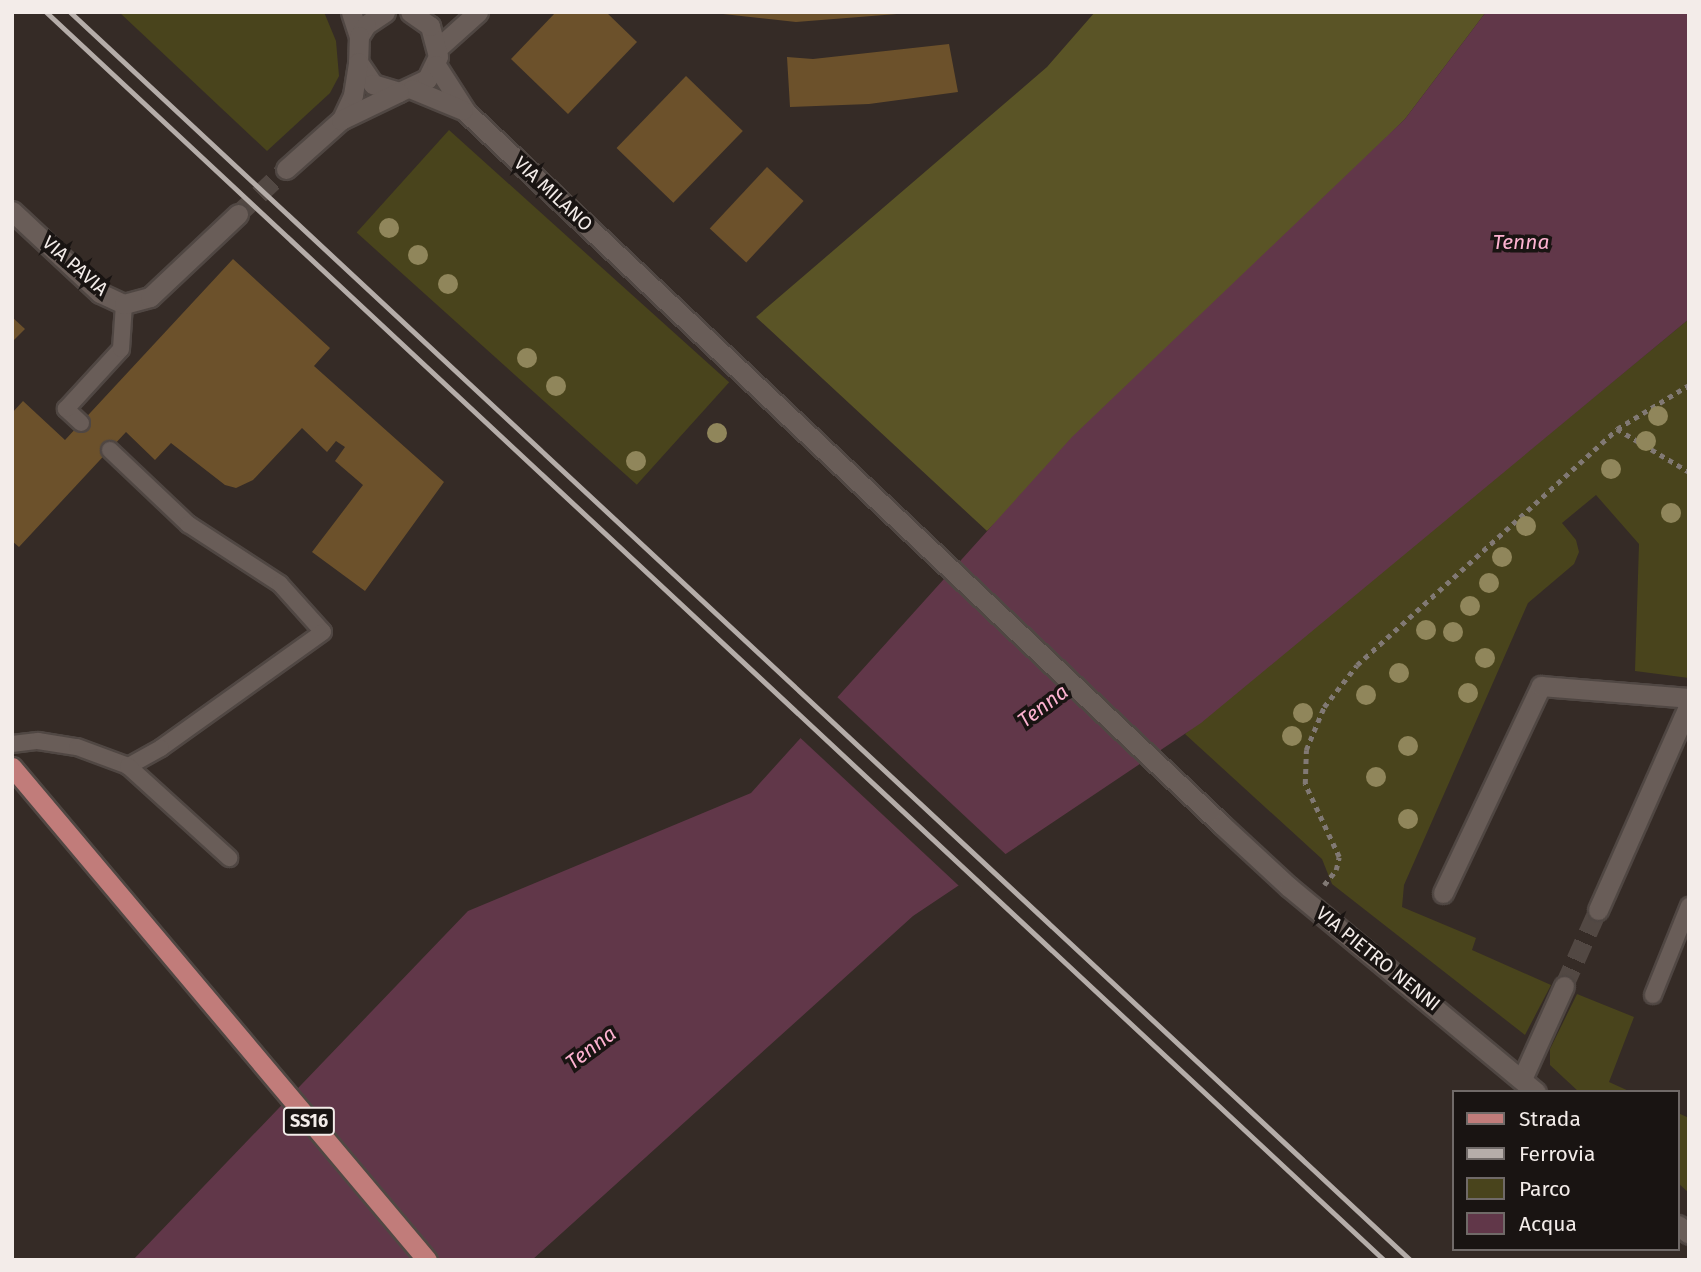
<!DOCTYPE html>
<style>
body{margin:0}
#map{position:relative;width:1701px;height:1272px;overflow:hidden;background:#352b26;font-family:"Fira Sans",sans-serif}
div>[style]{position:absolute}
.green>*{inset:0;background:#49441c;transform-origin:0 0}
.forest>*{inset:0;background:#5a5426}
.water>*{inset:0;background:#613749}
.pier>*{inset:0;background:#352b26;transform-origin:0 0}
.building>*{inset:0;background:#6c512b;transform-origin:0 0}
.minor-tunnel>*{height:19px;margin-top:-9.5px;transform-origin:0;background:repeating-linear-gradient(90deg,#524843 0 19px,transparent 0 29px)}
.tertiary-tunnel>*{height:19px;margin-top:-9.5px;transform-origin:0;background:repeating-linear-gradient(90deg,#524843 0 19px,transparent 0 29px)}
.path>*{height:4.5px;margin-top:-2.25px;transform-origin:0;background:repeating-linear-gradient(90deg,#817974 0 5px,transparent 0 10px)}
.roads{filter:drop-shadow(2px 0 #504743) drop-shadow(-2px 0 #504743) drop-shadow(0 2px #504743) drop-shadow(0 -2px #504743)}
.service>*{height:16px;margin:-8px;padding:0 8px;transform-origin:8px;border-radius:8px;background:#695d58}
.minor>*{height:19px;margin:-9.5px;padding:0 9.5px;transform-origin:9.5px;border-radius:9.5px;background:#695d58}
.tertiary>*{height:19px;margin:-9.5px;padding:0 9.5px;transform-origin:9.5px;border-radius:9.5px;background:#695d58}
.primary>*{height:19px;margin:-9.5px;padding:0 9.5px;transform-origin:9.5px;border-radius:9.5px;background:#c17c7a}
.rail>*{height:5px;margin:-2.5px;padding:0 2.5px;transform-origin:2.5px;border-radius:2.5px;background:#b5ada9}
.trees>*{width:20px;height:20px;margin:-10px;border-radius:50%;background:#90865b}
span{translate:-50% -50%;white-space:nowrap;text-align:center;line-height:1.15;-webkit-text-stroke:7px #191412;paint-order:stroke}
.shield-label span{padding:2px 5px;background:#191412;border:2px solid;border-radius:5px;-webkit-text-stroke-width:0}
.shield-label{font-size:18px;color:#f3ece9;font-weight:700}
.street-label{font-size:19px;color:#f3ece9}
.water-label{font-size:21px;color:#fdb2d0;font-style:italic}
.frame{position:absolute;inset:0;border:14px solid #f3ece9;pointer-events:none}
.legend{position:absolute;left:1452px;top:1090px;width:228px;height:161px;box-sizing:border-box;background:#191412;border:2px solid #706a68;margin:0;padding:9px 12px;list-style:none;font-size:21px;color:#f3ece9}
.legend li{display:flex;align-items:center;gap:14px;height:35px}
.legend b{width:35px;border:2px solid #706a68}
</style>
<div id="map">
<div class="green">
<i style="clip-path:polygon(119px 12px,324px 12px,336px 41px,339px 76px,330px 93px,267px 151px)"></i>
<i style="left:449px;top:130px;width:377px;height:138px;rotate:42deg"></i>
<i style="clip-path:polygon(1689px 319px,1689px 678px,1635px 671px,1639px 544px,1596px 495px,1562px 523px,1576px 540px,1579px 552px,1574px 564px,1528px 603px,1404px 885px,1402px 907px,1476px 938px,1472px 950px,1551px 985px,1525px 1035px,1332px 884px,1322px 859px,1185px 734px)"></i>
<i style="clip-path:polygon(1577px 994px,1634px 1017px,1609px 1082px,1631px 1092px,1579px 1092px,1550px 1065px,1550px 1049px)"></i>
<i style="clip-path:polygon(1678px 1113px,1689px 1118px,1689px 1193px,1678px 1183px)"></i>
</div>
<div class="forest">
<i style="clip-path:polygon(1095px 12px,1486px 12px,1405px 119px,987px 531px,756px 317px,1047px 67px)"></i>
</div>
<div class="water">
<i style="clip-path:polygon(1486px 12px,1689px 12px,1689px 319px,1201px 723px,913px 916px,532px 1260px,133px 1260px,468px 911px,751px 793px,1072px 437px,1405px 119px)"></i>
</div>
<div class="pier">
<i style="left:835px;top:695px;width:236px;height:55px;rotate:43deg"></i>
</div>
<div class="building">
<i style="clip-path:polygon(556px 12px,606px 12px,637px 42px,568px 114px,511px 59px)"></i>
<i style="clip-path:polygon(705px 12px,897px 12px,897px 14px,796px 22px)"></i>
<i style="clip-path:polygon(949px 44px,958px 92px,869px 104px,790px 107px,787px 57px,813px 59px)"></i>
<i style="left:686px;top:76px;width:79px;height:100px;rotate:44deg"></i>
<i style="left:767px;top:167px;width:50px;height:84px;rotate:43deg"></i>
<i style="clip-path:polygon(233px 259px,330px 348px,314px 366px,444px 482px,365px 591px,312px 552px,363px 485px,335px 461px,345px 447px,336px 441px,327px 452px,302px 428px,253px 480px,236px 488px,225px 485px,171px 443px,155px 460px,126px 432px,19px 547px,12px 541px,12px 413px,23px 401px,65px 440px)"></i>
<i style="clip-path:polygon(12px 317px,25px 329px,12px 342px)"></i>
</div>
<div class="minor-tunnel">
<i style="left:1564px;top:986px;width:83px;rotate:-65.9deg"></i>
</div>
<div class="tertiary-tunnel">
<i style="left:238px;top:214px;width:66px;rotate:-43.2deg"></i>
</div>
<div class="path">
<i style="left:1617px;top:429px;width:84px;rotate:-31.4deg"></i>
<i style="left:1324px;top:885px;width:19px;rotate:-51deg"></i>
<i style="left:1336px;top:870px;width:13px;rotate:-77deg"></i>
<i style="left:1339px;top:857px;width:81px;rotate:-115deg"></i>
<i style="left:1305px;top:784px;width:34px;rotate:-88deg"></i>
<i style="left:1306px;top:750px;width:47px;rotate:-67.3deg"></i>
<i style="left:1324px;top:707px;width:53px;rotate:-51.8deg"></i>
<i style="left:1357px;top:665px;width:351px;rotate:-42.2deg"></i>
<i style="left:1617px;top:429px;width:84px;rotate:30.8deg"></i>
</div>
<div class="roads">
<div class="service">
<i style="left:81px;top:423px;width:21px;rotate:-137deg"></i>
<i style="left:66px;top:409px;width:81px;rotate:-47.5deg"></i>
<i style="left:121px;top:349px;width:45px;rotate:-86.2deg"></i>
<i style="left:110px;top:450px;width:108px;rotate:43.5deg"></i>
<i style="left:188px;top:524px;width:110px;rotate:33.1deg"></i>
<i style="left:280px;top:584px;width:64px;rotate:48.1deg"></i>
<i style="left:323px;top:632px;width:199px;rotate:144.4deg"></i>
<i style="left:161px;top:748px;width:38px;rotate:151deg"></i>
<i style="left:12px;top:744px;width:26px;rotate:-7deg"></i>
<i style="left:38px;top:741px;width:39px;rotate:9deg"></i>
<i style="left:77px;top:747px;width:54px;rotate:20.4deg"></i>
<i style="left:128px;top:766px;width:137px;rotate:42.3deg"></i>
<i style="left:1653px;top:995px;width:96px;rotate:-68deg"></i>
</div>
<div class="minor">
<i style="left:438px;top:48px;width:54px;rotate:-42deg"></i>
<i style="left:1443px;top:893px;width:229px;rotate:-64.7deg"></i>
<i style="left:1541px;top:686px;width:148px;rotate:4.6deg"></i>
<i style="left:1598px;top:910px;width:224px;rotate:-66.1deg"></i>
<i style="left:1522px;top:1079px;width:102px;rotate:-65.7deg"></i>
</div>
<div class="tertiary">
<i style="left:351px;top:12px;width:25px;rotate:72deg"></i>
<i style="left:385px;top:12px;width:23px;rotate:146deg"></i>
<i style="left:366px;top:25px;width:13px;rotate:122deg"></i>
<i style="left:359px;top:36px;width:26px;rotate:92deg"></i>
<i style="left:358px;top:62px;width:27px;rotate:56deg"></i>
<i style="left:373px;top:84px;width:27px;rotate:17deg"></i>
<i style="left:399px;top:92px;width:31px;rotate:-25deg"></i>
<i style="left:427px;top:79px;width:25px;rotate:-64deg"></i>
<i style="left:438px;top:56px;width:31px;rotate:-105deg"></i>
<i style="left:430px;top:26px;width:24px;rotate:-145deg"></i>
<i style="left:436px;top:65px;width:56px;rotate:57.4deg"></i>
<i style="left:466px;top:112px;width:1039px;rotate:43.32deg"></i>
<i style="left:1222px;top:825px;width:91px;rotate:42.8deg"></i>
<i style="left:1289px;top:887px;width:321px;rotate:39.7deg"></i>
<i style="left:412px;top:89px;width:55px;rotate:22.4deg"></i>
<i style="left:342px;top:119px;width:26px;rotate:-65deg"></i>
<i style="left:353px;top:95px;width:33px;rotate:-81deg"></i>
<i style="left:286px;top:169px;width:74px;rotate:-41.7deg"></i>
<i style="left:341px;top:120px;width:64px;rotate:-25.8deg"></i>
<i style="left:12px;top:211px;width:120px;rotate:43deg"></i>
<i style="left:100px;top:293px;width:26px;rotate:25deg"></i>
<i style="left:124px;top:304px;width:27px;rotate:-15deg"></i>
<i style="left:150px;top:297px;width:121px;rotate:-43.3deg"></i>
<i style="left:1678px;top:1225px;width:14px;rotate:39deg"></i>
</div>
<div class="primary">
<i style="left:12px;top:767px;width:644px;rotate:49.91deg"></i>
</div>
</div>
<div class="rail">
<i style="left:46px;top:12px;width:1830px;rotate:43.01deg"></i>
<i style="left:70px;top:12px;width:1831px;rotate:42.96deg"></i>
</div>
<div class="trees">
<i style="left:389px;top:228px"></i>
<i style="left:418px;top:255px"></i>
<i style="left:448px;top:284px"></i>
<i style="left:527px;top:358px"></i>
<i style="left:556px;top:386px"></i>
<i style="left:1658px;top:416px"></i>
<i style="left:717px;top:433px"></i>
<i style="left:1646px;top:441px"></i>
<i style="left:636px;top:461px"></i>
<i style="left:1611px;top:469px"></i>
<i style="left:1671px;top:513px"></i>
<i style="left:1526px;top:526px"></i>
<i style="left:1502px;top:557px"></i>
<i style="left:1489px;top:583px"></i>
<i style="left:1470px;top:606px"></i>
<i style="left:1426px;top:630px"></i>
<i style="left:1453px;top:632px"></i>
<i style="left:1485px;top:658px"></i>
<i style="left:1399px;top:673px"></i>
<i style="left:1468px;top:693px"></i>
<i style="left:1366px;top:695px"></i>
<i style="left:1303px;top:713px"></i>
<i style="left:1292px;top:736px"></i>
<i style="left:1408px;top:746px"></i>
<i style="left:1376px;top:777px"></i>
<i style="left:1408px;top:819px"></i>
</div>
<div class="shield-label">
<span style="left:309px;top:1121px">SS16</span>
</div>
<div class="street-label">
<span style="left:553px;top:194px;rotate:43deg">VIA MILANO</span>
<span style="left:75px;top:266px;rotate:41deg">VIA PAVIA</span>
<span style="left:1378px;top:959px;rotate:39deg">VIA PIETRO NENNI</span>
</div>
<div class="water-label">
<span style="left:1521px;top:242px">Tenna</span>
<span style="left:1043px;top:706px;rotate:-37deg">Tenna</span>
<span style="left:591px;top:1048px;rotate:-37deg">Tenna</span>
</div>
<div class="frame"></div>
<ul class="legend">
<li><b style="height:9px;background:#c17c7a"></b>Strada</li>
<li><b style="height:9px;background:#b5ada9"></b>Ferrovia</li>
<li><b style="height:19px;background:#49441c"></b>Parco</li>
<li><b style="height:19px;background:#613749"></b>Acqua</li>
</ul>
</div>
